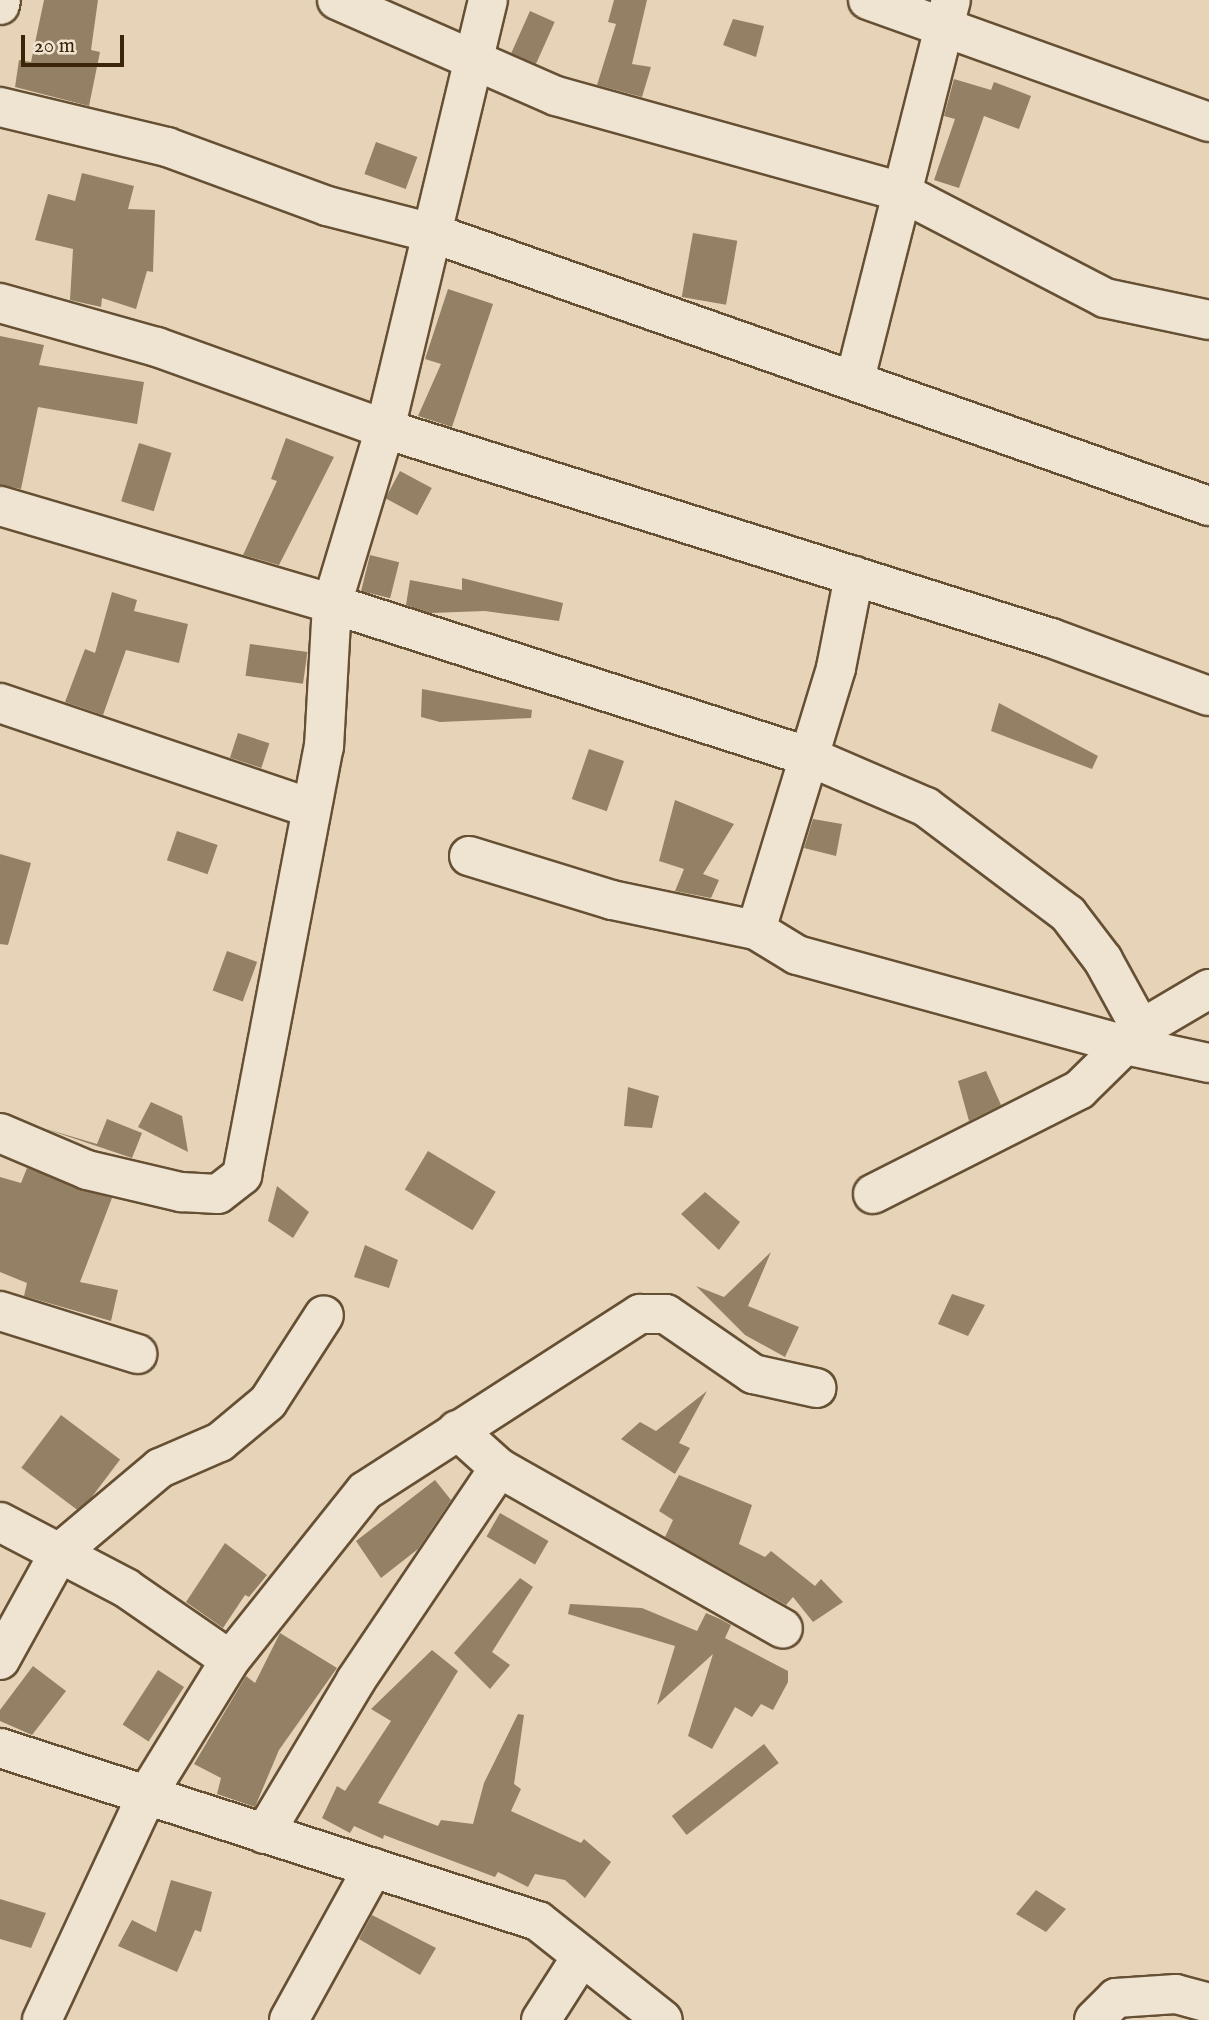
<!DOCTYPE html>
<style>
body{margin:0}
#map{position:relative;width:1209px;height:2020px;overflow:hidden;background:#e7d4b8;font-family:"IM FELL English",serif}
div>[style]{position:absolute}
.building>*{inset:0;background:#948064;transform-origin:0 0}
.roads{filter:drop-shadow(2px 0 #665034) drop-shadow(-2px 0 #665034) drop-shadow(0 2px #665034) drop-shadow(0 -2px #665034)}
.minor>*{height:38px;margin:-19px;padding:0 19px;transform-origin:19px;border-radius:19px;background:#efe3d1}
span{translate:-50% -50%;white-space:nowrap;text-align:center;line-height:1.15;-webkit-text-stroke:5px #efe3d1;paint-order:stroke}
.scale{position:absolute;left:21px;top:35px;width:103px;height:32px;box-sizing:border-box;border:4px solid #3b2408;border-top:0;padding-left:9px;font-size:21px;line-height:24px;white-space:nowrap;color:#3b2408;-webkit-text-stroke:5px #efe3d1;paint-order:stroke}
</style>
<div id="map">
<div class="building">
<i style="clip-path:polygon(44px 0,98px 0,91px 50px,100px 52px,89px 106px,15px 87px,19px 60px,31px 62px)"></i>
<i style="clip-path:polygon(614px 0,647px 0,632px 64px,651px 67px,642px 97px,597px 85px,616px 24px,608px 22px)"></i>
<i style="left:530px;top:11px;width:27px;height:46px;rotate:24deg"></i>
<i style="clip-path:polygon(733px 19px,764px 26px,756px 57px,723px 45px)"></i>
<i style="clip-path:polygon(954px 79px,991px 90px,994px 82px,1031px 96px,1019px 129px,984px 116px,959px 188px,934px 180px,955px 119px,944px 116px)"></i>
<i style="left:376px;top:142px;width:44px;height:34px;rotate:20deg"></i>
<i style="clip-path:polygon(82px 173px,134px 186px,128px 209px,155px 210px,153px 272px,147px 271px,136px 309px,102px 298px,101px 307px,70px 300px,73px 249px,35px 240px,48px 194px,75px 201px)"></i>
<i style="left:693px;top:233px;width:45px;height:65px;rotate:10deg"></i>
<i style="clip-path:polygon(448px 289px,493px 304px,452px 427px,418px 416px,441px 364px,425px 359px)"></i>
<i style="clip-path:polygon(0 336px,44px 345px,39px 365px,144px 382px,137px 424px,38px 407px,21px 489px,0 485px)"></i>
<i style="clip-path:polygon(286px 438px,334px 457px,279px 565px,243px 555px,277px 481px,271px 479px)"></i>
<i style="left:139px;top:443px;width:34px;height:61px;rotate:17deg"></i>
<i style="left:400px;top:471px;width:36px;height:31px;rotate:28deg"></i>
<i style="left:370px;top:555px;width:30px;height:37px;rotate:14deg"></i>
<i style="clip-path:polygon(462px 578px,563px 603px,559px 621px,485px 611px,430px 613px,406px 605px,410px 580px,462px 590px)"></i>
<i style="clip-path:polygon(112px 592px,137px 600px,134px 611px,188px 624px,179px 663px,126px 650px,103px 715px,65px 702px,85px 649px,95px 653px)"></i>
<i style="left:250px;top:644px;width:58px;height:32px;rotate:8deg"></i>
<i style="clip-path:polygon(422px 689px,532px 710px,531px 718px,440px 722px,421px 717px)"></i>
<i style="clip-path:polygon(999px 703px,1098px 756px,1092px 769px,991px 731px)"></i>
<i style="left:238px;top:733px;width:33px;height:26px;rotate:18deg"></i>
<i style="left:589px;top:749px;width:37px;height:53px;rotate:19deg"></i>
<i style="clip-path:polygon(675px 800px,734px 824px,703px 874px,719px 880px,711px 898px,675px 891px,684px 869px,659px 861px)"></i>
<i style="clip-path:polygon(813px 819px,842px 824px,836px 856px,804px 848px)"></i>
<i style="left:177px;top:831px;width:43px;height:31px;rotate:19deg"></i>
<i style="clip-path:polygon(0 854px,31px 863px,8px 945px,0 944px)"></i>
<i style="left:227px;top:951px;width:32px;height:42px;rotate:20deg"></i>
<i style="clip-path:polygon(986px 1071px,1001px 1105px,969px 1121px,958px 1081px)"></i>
<i style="clip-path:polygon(628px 1087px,659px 1096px,652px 1128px,624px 1126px)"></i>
<i style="clip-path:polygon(151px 1102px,182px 1116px,188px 1152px,138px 1127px)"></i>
<i style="clip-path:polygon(107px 1119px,142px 1133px,132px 1158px,43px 1128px,97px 1144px)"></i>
<i style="left:428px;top:1151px;width:79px;height:45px;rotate:31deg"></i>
<i style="clip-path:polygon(27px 1168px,112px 1198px,80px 1282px,118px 1290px,111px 1321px,24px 1296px,27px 1283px,0 1272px,0 1177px,21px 1183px)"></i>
<i style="clip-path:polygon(277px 1186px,309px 1212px,293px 1238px,268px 1221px)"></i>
<i style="clip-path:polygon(705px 1192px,740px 1222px,719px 1250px,681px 1214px)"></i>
<i style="clip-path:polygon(365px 1245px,398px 1260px,389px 1288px,354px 1277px)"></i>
<i style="clip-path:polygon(771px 1252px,748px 1306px,799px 1327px,785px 1357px,745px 1335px,696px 1286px,724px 1297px)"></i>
<i style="clip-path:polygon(952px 1294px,985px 1305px,968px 1336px,938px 1324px)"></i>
<i style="clip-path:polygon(707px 1391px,679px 1443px,690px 1448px,675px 1474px,621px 1439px,640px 1422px,656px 1431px)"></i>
<i style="left:61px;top:1415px;width:74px;height:66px;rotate:37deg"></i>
<i style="clip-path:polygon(679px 1475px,752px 1505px,739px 1544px,765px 1557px,771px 1551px,815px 1586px,821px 1579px,843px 1602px,813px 1622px,793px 1597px,786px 1605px,665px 1537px,673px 1520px,659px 1511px)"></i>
<i style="clip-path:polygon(435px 1480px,451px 1500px,418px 1549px,381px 1578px,356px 1541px)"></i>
<i style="left:500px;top:1513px;width:56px;height:27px;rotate:30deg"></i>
<i style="clip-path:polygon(225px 1543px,267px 1575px,249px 1597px,245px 1595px,223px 1628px,186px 1602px)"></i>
<i style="clip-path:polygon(520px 1578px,533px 1587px,492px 1652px,510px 1665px,490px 1689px,454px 1653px)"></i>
<i style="clip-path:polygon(570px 1604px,642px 1608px,697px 1631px,706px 1613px,720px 1619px,731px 1625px,725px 1638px,788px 1671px,788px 1682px,773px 1710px,761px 1704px,752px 1717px,735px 1707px,712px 1749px,688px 1736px,713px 1654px,657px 1705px,675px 1646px,568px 1614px)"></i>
<i style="clip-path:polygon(280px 1633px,337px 1668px,279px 1750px,255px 1807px,217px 1794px,221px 1778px,194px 1764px,246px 1676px,255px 1683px)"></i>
<i style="clip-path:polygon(432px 1650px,458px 1671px,378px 1803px,438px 1826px,441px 1820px,473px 1824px,484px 1783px,518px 1714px,524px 1715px,514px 1784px,521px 1789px,511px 1811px,581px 1843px,584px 1839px,611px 1862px,585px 1898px,565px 1880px,535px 1874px,528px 1887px,498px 1872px,495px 1877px,384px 1835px,383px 1839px,354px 1826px,350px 1833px,322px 1818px,337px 1786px,345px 1791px,391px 1721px,371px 1709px)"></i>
<i style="clip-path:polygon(33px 1666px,66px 1691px,32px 1735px,0 1721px,0 1710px)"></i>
<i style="left:158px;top:1670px;width:31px;height:65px;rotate:33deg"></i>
<i style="left:764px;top:1744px;width:24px;height:117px;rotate:52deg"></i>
<i style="clip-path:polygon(171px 1880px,212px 1892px,201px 1932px,195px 1930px,177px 1972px,118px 1946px,132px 1920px,156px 1932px)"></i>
<i style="clip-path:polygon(1036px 1890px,1066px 1909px,1046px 1932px,1016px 1914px)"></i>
<i style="clip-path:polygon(0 1899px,46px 1913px,31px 1948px,0 1939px)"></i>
<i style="clip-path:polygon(372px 1915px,436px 1948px,420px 1975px,359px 1939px)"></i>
</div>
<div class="roads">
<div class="minor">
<i style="left:337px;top:0;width:239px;rotate:23.7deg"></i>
<i style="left:556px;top:96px;width:356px;rotate:15.5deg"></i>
<i style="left:899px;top:191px;width:232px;rotate:27.4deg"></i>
<i style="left:1105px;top:298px;width:106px;rotate:11.9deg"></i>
<i style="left:868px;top:0;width:362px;rotate:19.7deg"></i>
<i style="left:0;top:5px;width:5px;rotate:-79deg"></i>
<i style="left:0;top:107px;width:172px;rotate:13.5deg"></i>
<i style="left:167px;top:147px;width:171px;rotate:20.2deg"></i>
<i style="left:327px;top:206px;width:108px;rotate:14.4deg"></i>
<i style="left:432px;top:233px;width:824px;rotate:19.36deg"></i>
<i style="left:0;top:303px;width:163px;rotate:15.7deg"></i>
<i style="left:157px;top:347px;width:242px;rotate:19.8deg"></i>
<i style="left:385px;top:429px;width:698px;rotate:17.42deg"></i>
<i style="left:1051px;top:638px;width:168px;rotate:20.2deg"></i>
<i style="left:855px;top:379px;width:391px;rotate:-75.8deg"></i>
<i style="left:0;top:506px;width:346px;rotate:16.4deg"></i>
<i style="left:332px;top:604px;width:502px;rotate:17.75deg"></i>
<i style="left:810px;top:757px;width:126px;rotate:23.3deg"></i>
<i style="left:926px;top:807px;width:178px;rotate:37deg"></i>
<i style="left:1068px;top:914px;width:58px;rotate:52.7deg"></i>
<i style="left:1103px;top:960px;width:79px;rotate:61.2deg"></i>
<i style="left:0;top:703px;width:328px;rotate:18.7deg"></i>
<i style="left:469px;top:856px;width:150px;rotate:17.1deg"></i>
<i style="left:612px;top:900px;width:147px;rotate:11.8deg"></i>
<i style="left:756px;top:930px;width:48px;rotate:31.4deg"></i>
<i style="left:797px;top:955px;width:340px;rotate:15.3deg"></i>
<i style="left:1125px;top:1045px;width:86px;rotate:12.1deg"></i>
<i style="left:756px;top:930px;width:274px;rotate:-73deg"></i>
<i style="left:836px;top:668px;width:94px;rotate:-78.9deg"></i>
<i style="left:0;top:1133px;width:95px;rotate:23deg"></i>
<i style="left:87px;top:1170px;width:97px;rotate:13.2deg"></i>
<i style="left:181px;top:1192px;width:37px;rotate:3deg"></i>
<i style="left:218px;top:1194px;width:31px;rotate:-38deg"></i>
<i style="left:242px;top:1175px;width:436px;rotate:-79.2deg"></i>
<i style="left:324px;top:747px;width:143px;rotate:-86.8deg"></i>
<i style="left:332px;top:604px;width:183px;rotate:-73.2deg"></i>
<i style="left:385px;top:429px;width:441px;rotate:-76.5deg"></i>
<i style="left:873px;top:1194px;width:231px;rotate:-26.8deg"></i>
<i style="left:1079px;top:1090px;width:87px;rotate:-44.5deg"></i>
<i style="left:1141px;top:1029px;width:79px;rotate:-30.5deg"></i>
<i style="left:0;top:1311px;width:144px;rotate:17.4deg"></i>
<i style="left:457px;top:1430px;width:57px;rotate:42.1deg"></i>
<i style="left:499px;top:1468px;width:326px;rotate:29.5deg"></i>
<i style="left:0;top:1522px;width:142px;rotate:27.6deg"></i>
<i style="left:126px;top:1588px;width:126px;rotate:34.7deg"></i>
<i style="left:0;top:1660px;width:122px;rotate:-61.1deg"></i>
<i style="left:59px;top:1553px;width:132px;rotate:-40.1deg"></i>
<i style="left:160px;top:1468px;width:65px;rotate:-23.4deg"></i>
<i style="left:220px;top:1442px;width:62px;rotate:-39.8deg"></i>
<i style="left:268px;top:1402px;width:103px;rotate:-57.2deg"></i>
<i style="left:0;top:1748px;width:565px;rotate:17.83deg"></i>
<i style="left:538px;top:1921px;width:159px;rotate:38.4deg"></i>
<i style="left:264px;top:1834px;width:179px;rotate:-59.1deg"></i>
<i style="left:356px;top:1680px;width:256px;rotate:-56deg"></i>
<i style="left:42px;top:2020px;width:251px;rotate:-65deg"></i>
<i style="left:148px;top:1793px;width:156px;rotate:-58.3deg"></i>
<i style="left:230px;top:1660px;width:216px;rotate:-51.4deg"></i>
<i style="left:365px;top:1491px;width:327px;rotate:-32.8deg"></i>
<i style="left:640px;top:1314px;width:26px"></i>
<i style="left:666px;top:1314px;width:106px;rotate:34.6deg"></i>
<i style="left:753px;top:1374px;width:65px;rotate:12.5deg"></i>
<i style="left:289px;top:2020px;width:174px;rotate:-61.1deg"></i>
<i style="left:541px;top:2020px;width:76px;rotate:-57.4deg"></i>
<i style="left:1094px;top:2020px;width:31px;rotate:-45deg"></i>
<i style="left:1116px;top:1998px;width:60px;rotate:-3.8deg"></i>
<i style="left:1176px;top:1994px;width:34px;rotate:15deg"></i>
</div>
</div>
<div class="scale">20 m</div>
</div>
